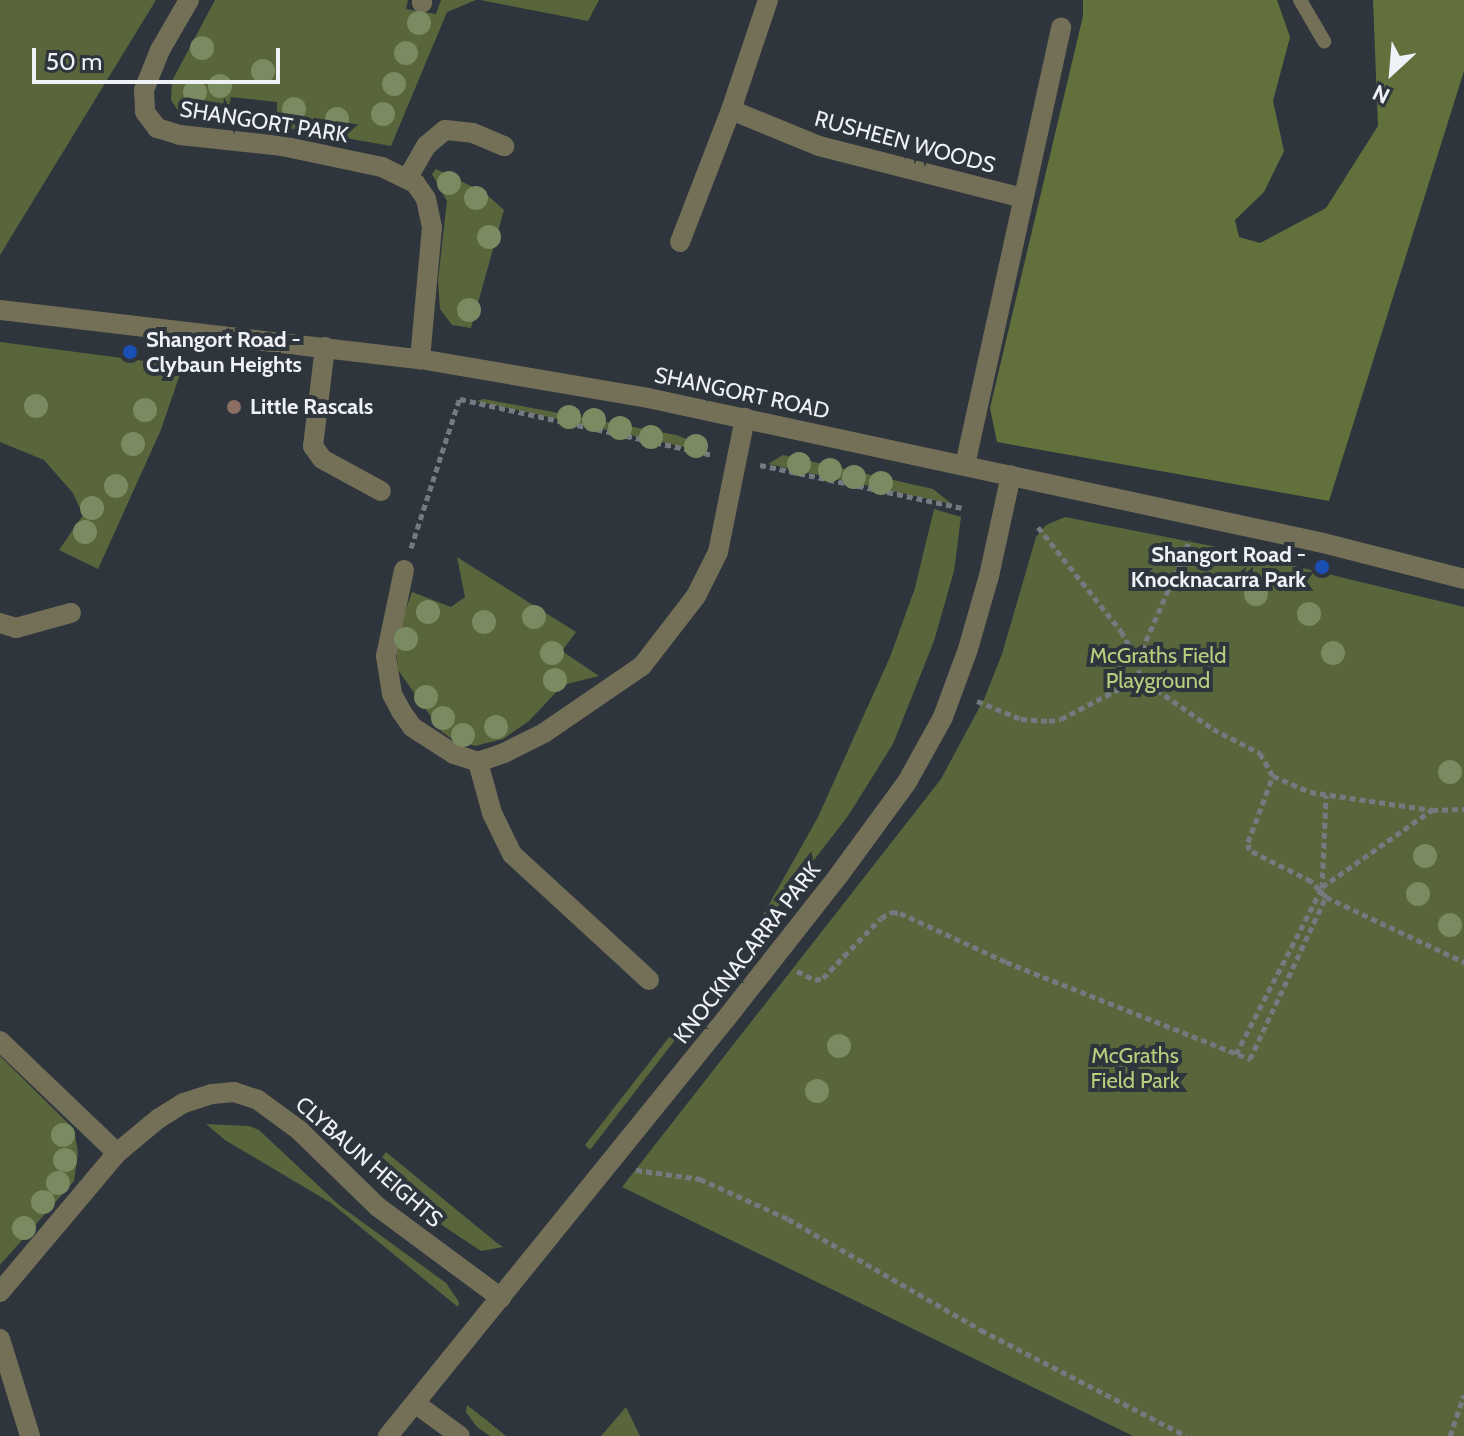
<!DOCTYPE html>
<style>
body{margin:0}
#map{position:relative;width:1464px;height:1436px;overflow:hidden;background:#2f353d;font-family:Cabin,sans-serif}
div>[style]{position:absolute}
.green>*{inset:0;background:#59653b}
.forest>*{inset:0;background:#62713c}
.path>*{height:5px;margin-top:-2.5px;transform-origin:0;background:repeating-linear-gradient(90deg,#757a81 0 6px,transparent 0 10px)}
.service>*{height:14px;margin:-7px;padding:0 7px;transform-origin:7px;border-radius:7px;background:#747058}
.minor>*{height:20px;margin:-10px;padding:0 10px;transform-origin:10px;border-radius:10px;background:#747058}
.tertiary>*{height:20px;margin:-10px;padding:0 10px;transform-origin:10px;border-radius:10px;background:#747058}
.trees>*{width:24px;height:24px;margin:-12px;border-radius:50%;background:#7a8a61}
.dots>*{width:22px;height:22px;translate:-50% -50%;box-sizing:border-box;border:4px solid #2f353d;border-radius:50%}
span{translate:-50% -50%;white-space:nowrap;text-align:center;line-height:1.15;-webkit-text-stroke:8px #2f353d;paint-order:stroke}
.street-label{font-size:22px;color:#eef2f7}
.poi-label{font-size:22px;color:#eef2f7;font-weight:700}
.left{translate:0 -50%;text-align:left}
.right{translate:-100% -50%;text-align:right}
.park-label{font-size:22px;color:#b8cf7e}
.north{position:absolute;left:1352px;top:32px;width:80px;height:80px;-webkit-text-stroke:6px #2f353d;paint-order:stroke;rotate:206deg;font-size:22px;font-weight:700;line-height:32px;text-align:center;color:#eef2f7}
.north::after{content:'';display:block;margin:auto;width:28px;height:36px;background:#eef2f7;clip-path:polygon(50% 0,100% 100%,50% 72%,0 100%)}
.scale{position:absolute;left:32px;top:48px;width:248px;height:36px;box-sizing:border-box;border:4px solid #eef2f7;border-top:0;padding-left:10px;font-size:24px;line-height:28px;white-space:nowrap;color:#eef2f7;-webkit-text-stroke:6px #2f353d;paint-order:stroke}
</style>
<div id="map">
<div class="green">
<i style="clip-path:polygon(0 0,156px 0,0 255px)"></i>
<i style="clip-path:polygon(215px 0,408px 0,406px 9px,436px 14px,441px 0,476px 0,447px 12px,391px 146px,277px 126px,277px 102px,231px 97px,226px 122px,179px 112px,171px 100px,172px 81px)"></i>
<i style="clip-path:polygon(480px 0,599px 0,588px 21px)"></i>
<i style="clip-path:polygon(436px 169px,485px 193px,504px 210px,471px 328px,452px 325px,440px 309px,438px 280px,447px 201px,432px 174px)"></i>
<i style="clip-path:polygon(0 342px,183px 366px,160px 432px,98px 569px,59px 550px,83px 515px,73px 493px,44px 460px,0 442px)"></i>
<i style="clip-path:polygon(484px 399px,676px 435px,699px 444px,702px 451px,476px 401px)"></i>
<i style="clip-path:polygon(783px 455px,933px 489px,952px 504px,768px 464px)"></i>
<i style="clip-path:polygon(934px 509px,961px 517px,954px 571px,934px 641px,893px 744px,848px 816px,590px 1150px,585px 1145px,759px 922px,818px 817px,890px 657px,915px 588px)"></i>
<i style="clip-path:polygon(1065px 517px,1212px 546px,1464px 607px,1464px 1436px,1133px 1436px,622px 1187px,941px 779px,985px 697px,1002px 654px,1036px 537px,1046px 525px)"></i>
<i style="clip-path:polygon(457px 557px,576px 632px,562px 651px,599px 676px,563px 685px,529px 721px,503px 739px,475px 746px,452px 739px,442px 732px,398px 670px,397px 657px,397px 635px,412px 592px,451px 607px,465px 597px)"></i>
<i style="clip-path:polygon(0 1056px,74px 1129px,78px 1153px,74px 1181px,0 1265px)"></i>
<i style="clip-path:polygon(206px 1124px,249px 1126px,259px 1130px,339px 1205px,446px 1283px,459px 1302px,458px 1307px,331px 1203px,225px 1140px)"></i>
<i style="clip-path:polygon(386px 1152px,497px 1243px,503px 1247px,481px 1251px,407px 1202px,372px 1170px)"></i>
<i style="clip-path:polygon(467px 1405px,485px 1419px,506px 1436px,490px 1436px,477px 1427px,466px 1412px)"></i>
<i style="clip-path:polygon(626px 1407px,640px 1436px,601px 1436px)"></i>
</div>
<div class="forest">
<i style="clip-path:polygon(1083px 0,1277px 0,1290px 37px,1273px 101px,1284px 151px,1264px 192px,1235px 220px,1239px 237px,1260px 243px,1326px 208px,1378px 126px,1373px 0,1464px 0,1464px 71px,1329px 501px,997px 442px,990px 408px,1083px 16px)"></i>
</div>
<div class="path">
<i style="left:460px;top:399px;width:259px;rotate:12.5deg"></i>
<i style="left:760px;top:465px;width:207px;rotate:12deg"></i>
<i style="left:1038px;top:527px;width:133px;rotate:51.4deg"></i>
<i style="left:1121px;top:631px;width:33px;rotate:61deg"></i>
<i style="left:1137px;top:660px;width:18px;rotate:81deg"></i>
<i style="left:411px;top:548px;width:159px;rotate:-72deg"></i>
<i style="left:1138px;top:659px;width:130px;rotate:-66.4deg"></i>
<i style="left:977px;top:701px;width:48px;rotate:22.2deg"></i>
<i style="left:1021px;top:719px;width:28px;rotate:4deg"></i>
<i style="left:1049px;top:721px;width:12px;rotate:-9deg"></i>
<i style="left:1061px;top:719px;width:89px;rotate:-27.4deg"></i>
<i style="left:1140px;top:678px;width:89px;rotate:34.9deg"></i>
<i style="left:1213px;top:729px;width:53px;rotate:27.1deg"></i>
<i style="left:1260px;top:753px;width:26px;rotate:61deg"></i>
<i style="left:1273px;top:776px;width:40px;rotate:23.4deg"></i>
<i style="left:1310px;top:792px;width:123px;rotate:8.4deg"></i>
<i style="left:1432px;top:810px;width:32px;rotate:-2deg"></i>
<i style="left:1322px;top:887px;width:134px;rotate:-35deg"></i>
<i style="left:1326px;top:897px;width:153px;rotate:25.2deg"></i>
<i style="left:797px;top:971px;width:20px;rotate:27deg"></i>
<i style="left:815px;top:980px;width:8px;rotate:-14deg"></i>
<i style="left:823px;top:978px;width:83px;rotate:-46deg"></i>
<i style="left:881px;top:918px;width:13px;rotate:-29deg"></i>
<i style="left:892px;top:912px;width:8px;rotate:7deg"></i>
<i style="left:900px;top:913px;width:117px;rotate:24.8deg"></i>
<i style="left:1006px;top:962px;width:263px;rotate:21.7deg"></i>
<i style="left:1250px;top:1059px;width:179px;rotate:-64.9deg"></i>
<i style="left:1326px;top:897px;width:22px;rotate:-133deg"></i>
<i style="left:1311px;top:881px;width:69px;rotate:-153.4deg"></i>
<i style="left:1249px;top:850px;width:8px;rotate:-97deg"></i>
<i style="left:1248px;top:842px;width:71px;rotate:-69.3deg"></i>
<i style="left:1236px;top:1054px;width:187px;rotate:-62.6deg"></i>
<i style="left:1322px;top:888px;width:93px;rotate:-87.5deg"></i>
<i style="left:636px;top:1170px;width:65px;rotate:8deg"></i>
<i style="left:700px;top:1179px;width:97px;rotate:24.4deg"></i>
<i style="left:788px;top:1219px;width:223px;rotate:29.9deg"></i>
<i style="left:981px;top:1330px;width:231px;rotate:27.3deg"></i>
<i style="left:1450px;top:1436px;width:43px;rotate:-71.1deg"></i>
</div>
<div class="service">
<i style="left:1300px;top:0;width:48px;rotate:59.7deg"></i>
</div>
<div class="minor">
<i style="left:189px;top:0;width:58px;rotate:120.1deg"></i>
<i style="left:160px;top:50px;width:43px;rotate:111.8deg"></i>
<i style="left:144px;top:90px;width:22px;rotate:87deg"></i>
<i style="left:145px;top:112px;width:20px;rotate:53deg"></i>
<i style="left:157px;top:128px;width:24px;rotate:17deg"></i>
<i style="left:180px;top:135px;width:103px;rotate:6.2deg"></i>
<i style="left:282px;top:146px;width:102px;rotate:11.9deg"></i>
<i style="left:382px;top:167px;width:37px;rotate:26deg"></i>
<i style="left:415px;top:183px;width:19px;rotate:55deg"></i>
<i style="left:426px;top:199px;width:29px;rotate:78deg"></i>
<i style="left:432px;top:227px;width:133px;rotate:95.2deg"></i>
<i style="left:422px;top:3px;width:3px;rotate:-90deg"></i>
<i style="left:731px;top:110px;width:95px;rotate:22.2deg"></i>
<i style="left:819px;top:146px;width:211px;rotate:14.3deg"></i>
<i style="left:407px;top:179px;width:39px;rotate:-60deg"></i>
<i style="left:427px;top:145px;width:23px;rotate:-40deg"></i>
<i style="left:445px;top:130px;width:28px;rotate:6deg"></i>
<i style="left:473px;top:133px;width:34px;rotate:23deg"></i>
<i style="left:680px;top:242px;width:142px;rotate:-68.9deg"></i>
<i style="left:731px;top:110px;width:116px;rotate:-71.4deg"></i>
<i style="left:325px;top:347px;width:100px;rotate:96.9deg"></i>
<i style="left:313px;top:446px;width:16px;rotate:55deg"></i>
<i style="left:322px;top:459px;width:67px;rotate:28.5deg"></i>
<i style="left:965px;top:465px;width:448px;rotate:-77.6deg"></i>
<i style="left:404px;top:570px;width:88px;rotate:101.8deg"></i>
<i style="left:386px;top:656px;width:38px;rotate:81deg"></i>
<i style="left:392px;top:694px;width:19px;rotate:62deg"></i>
<i style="left:401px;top:711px;width:19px;rotate:55deg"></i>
<i style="left:412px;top:727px;width:50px;rotate:32.7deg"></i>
<i style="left:454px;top:754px;width:25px;rotate:18deg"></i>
<i style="left:478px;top:762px;width:28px;rotate:-19deg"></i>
<i style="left:504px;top:753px;width:45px;rotate:-26.6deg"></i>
<i style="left:544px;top:733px;width:119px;rotate:-34.4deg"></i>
<i style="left:642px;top:666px;width:88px;rotate:-52.4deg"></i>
<i style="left:696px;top:596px;width:49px;rotate:-63.4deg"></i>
<i style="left:718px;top:552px;width:137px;rotate:-78.6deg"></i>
<i style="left:0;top:623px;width:17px;rotate:17deg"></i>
<i style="left:16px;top:628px;width:57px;rotate:-15.3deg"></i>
<i style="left:478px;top:762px;width:53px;rotate:74.6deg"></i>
<i style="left:492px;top:813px;width:46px;rotate:64deg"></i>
<i style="left:512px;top:854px;width:186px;rotate:42.6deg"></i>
<i style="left:0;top:1041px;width:162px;rotate:43.7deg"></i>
<i style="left:0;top:1292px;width:182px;rotate:-49.9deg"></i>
<i style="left:117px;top:1153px;width:53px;rotate:-39.7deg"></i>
<i style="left:158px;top:1119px;width:31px;rotate:-32deg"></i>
<i style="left:184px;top:1103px;width:29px;rotate:-18deg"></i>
<i style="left:212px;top:1094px;width:22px;rotate:-5deg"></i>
<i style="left:234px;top:1092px;width:25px;rotate:18deg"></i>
<i style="left:258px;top:1100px;width:51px;rotate:36.2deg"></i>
<i style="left:299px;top:1130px;width:110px;rotate:44.3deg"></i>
<i style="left:378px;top:1207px;width:153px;rotate:36.5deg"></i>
<i style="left:0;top:1339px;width:102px;rotate:72.8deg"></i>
<i style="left:416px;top:1404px;width:54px;rotate:36deg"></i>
<i style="left:388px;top:1436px;width:535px;rotate:-50.99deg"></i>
<i style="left:725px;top:1020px;width:184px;rotate:-51.8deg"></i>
<i style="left:839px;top:875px;width:115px;rotate:-53.8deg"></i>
<i style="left:907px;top:782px;width:74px;rotate:-61deg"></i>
<i style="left:943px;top:717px;width:72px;rotate:-69.8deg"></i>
<i style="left:968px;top:649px;width:76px;rotate:-74deg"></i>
<i style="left:989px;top:576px;width:103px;rotate:-77.7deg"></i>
</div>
<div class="tertiary">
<i style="left:0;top:310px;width:423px;rotate:6.7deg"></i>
<i style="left:420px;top:359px;width:231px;rotate:9.7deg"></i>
<i style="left:648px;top:398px;width:690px;rotate:12.12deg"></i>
<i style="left:1323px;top:543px;width:146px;rotate:14.3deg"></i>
</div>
<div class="trees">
<i style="left:419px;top:23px"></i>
<i style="left:202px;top:48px"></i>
<i style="left:406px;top:53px"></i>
<i style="left:263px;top:71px"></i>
<i style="left:394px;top:84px"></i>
<i style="left:220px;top:86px"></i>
<i style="left:195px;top:92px"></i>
<i style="left:294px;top:109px"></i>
<i style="left:383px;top:114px"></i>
<i style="left:337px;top:119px"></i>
<i style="left:449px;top:183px"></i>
<i style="left:476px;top:198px"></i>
<i style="left:489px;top:237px"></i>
<i style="left:469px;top:310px"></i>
<i style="left:36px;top:406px"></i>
<i style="left:145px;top:410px"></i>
<i style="left:569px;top:417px"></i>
<i style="left:594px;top:420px"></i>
<i style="left:620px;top:428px"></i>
<i style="left:651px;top:437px"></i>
<i style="left:133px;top:444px"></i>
<i style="left:696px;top:446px"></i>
<i style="left:799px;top:464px"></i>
<i style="left:830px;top:470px"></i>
<i style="left:854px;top:477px"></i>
<i style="left:881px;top:483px"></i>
<i style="left:116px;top:486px"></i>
<i style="left:92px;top:508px"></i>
<i style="left:85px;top:532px"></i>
<i style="left:1256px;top:594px"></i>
<i style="left:428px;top:612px"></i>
<i style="left:1309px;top:614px"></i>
<i style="left:534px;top:617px"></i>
<i style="left:484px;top:622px"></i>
<i style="left:406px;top:639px"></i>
<i style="left:552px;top:653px"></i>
<i style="left:1333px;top:653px"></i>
<i style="left:555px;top:680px"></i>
<i style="left:426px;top:697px"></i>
<i style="left:443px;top:718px"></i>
<i style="left:496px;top:727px"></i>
<i style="left:463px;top:735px"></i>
<i style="left:1450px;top:772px"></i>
<i style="left:1425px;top:856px"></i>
<i style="left:1418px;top:894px"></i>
<i style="left:1450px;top:925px"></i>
<i style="left:839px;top:1046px"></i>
<i style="left:817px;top:1091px"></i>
<i style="left:63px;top:1135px"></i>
<i style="left:65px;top:1160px"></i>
<i style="left:58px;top:1183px"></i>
<i style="left:43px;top:1202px"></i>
<i style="left:24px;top:1228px"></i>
</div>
<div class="dots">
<i style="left:130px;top:352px;background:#1a4fb4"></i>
<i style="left:234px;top:407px;background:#8d6e63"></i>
<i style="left:1322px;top:567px;background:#1a4fb4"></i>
</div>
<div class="street-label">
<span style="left:264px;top:122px;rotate:9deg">SHANGORT PARK</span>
<span style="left:905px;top:142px;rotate:15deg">RUSHEEN WOODS</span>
<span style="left:742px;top:393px;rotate:12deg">SHANGORT ROAD</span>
<span style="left:747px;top:953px;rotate:-52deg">KNOCKNACARRA PARK</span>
<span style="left:369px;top:1162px;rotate:41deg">CLYBAUN HEIGHTS</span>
</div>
<div class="poi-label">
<span class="left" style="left:146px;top:352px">Shangort Road -<br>Clybaun Heights</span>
<span class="left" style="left:250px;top:407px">Little Rascals</span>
<span class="right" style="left:1306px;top:567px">Shangort Road -<br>Knocknacarra Park</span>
</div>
<div class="park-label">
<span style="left:1158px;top:668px">McGraths Field<br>Playground</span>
<span style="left:1135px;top:1068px">McGraths<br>Field Park</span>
</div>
<div class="north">N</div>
<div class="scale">50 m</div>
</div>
